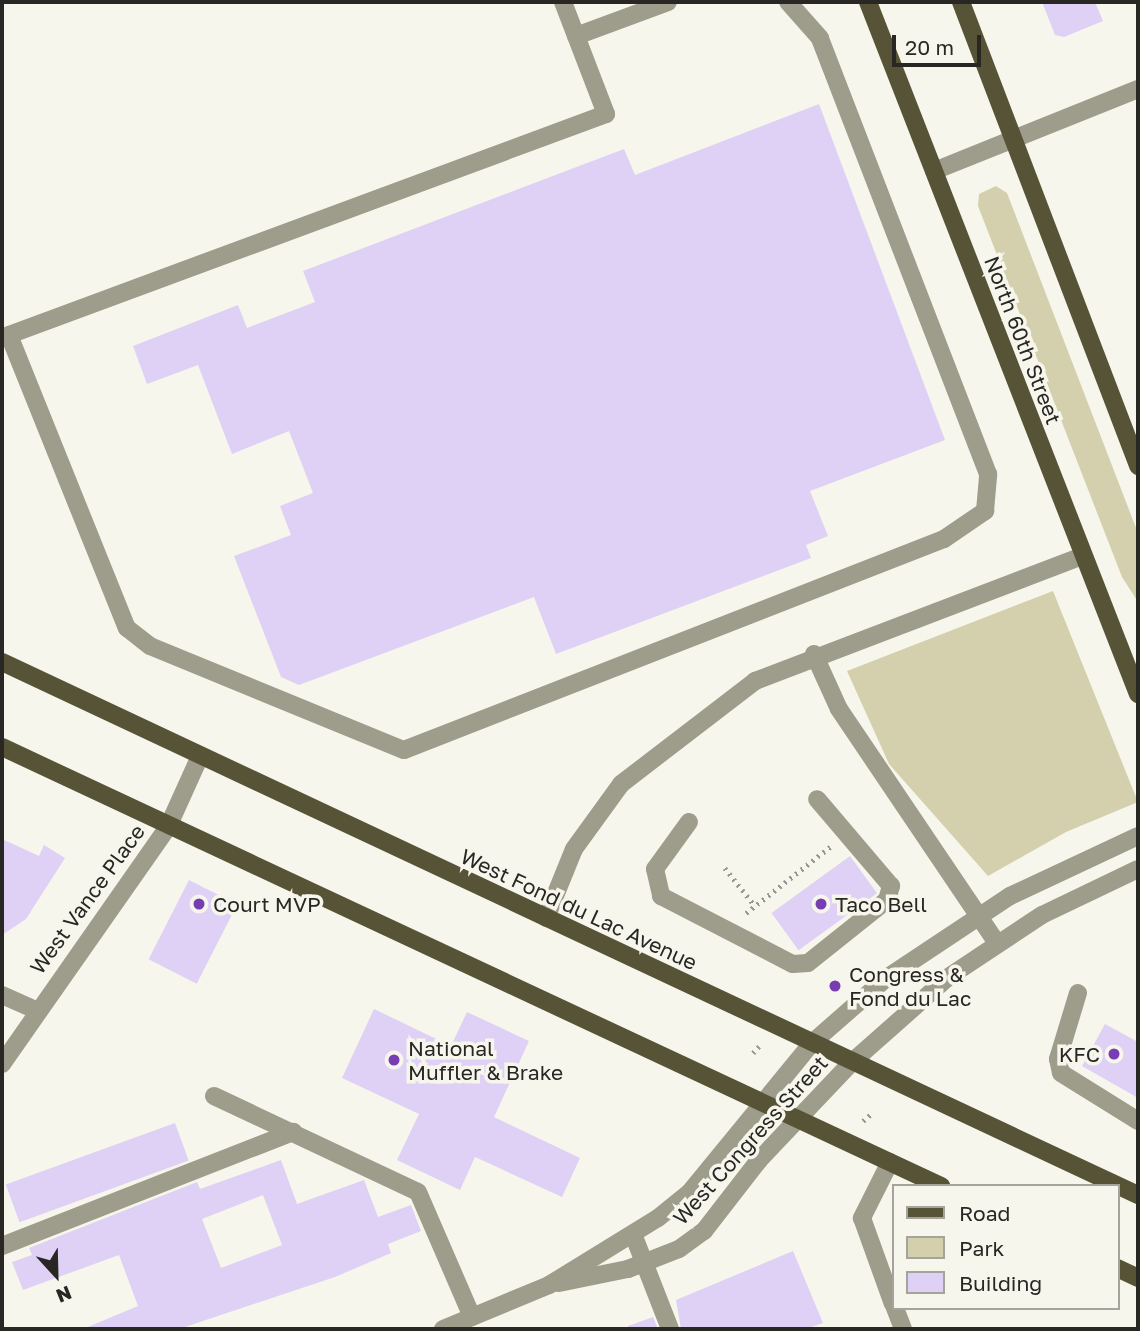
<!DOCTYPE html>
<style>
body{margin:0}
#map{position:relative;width:1140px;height:1331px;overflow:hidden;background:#f7f6ec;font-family:"Golos Text",sans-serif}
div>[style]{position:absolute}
.green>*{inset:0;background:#d4d0ae}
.building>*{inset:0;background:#dfd0f5;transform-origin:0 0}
.path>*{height:4.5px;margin-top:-2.25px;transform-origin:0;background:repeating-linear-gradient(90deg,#989790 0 2px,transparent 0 7px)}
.minor>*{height:18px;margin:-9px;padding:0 9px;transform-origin:9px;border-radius:9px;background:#9e9c8b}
.major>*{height:18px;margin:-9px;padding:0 9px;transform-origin:9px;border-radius:9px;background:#575336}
.dots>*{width:19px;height:19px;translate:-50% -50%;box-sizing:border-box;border:4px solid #f7f6ec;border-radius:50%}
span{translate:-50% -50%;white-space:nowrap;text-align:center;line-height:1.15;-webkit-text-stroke:7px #f7f6ec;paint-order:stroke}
.street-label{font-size:21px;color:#282724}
.poi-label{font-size:21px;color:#282724}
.left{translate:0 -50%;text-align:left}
.right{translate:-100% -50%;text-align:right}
.frame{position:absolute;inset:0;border:4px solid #282724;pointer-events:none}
.legend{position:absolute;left:892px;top:1184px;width:228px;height:126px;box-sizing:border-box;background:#f7f6ec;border:2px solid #a4a39c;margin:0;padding:9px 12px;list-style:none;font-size:21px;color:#282724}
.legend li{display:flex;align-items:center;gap:14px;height:35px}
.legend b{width:35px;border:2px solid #a4a39c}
.north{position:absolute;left:21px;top:1240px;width:70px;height:70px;-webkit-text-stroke:5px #f7f6ec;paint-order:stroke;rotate:158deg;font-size:19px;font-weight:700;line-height:28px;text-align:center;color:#282724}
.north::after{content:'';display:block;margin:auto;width:24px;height:32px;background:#282724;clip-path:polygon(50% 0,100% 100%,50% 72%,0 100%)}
.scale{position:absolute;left:892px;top:35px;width:89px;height:32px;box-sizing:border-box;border:4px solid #282724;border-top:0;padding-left:9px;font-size:21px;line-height:24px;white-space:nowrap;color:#282724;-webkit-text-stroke:5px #f7f6ec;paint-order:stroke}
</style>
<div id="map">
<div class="green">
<i style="clip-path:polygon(996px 186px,1007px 193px,1138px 533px,1138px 602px,1122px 577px,978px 206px,979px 194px)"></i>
<i style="clip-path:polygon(1053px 591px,1138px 802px,1066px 832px,988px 876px,889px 764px,847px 671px)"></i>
</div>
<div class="building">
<i style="clip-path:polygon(1042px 2px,1095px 2px,1103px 21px,1064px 37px,1055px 35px)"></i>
<i style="clip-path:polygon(819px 104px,945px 440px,810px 491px,828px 536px,806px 545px,811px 558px,556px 654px,534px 597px,299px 685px,281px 677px,234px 556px,291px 535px,280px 506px,313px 493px,289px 431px,232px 454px,198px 365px,147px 384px,133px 346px,238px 305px,247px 328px,315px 302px,303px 271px,624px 149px,635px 175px)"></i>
<i style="clip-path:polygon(2px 839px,39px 856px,44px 845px,65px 858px,26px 919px,2px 935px)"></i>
<i style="left:850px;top:856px;width:46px;height:97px;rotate:54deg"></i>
<i style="left:189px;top:880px;width:54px;height:89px;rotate:27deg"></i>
<i style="clip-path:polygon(374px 1009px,451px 1046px,467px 1012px,529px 1041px,494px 1117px,580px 1158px,562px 1197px,475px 1157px,460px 1190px,397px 1160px,419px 1114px,342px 1078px)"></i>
<i style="clip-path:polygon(1105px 1024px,1138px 1042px,1138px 1098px,1082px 1066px)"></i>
<i style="left:175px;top:1123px;width:40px;height:180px;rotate:70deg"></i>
<i style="clip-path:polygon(evenodd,281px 1160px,297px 1204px,364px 1180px,378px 1217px,411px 1205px,421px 1231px,388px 1244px,391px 1253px,335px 1277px,179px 1329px,83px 1329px,138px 1306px,119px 1255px,23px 1290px,12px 1262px,32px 1255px,29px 1248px,197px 1182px,200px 1189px,281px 1160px,263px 1195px,282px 1245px,221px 1268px,202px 1219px,263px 1195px)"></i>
<i style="clip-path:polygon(793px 1251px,823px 1323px,806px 1329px,681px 1329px,676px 1300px)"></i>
<i style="clip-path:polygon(653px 1317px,658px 1329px,628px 1329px,628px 1326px)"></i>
</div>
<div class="path">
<i style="left:725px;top:868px;width:48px;rotate:51.7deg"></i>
<i style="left:746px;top:913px;width:107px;rotate:-38.2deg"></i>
<i style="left:753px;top:1053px;width:9px;rotate:-49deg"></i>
<i style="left:863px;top:1121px;width:11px;rotate:-41deg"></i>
</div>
<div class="minor">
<i style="left:563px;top:2px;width:120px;rotate:69deg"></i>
<i style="left:606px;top:114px;width:637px;rotate:159.69deg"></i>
<i style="left:9px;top:335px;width:316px;rotate:68.1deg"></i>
<i style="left:127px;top:628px;width:29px;rotate:38deg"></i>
<i style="left:150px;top:646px;width:274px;rotate:22.3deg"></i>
<i style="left:404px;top:750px;width:580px;rotate:-21.34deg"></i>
<i style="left:944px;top:539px;width:50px;rotate:-34.3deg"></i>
<i style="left:985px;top:511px;width:37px;rotate:-85deg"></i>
<i style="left:988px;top:474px;width:467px;rotate:-111.1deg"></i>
<i style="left:820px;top:38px;width:48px;rotate:-131.6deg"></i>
<i style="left:576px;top:36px;width:98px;rotate:-20.3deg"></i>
<i style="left:934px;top:171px;width:220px;rotate:-21.9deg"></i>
<i style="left:814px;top:654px;width:60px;rotate:65.6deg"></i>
<i style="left:839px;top:709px;width:282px;rotate:56deg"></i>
<i style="left:689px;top:822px;width:58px;rotate:125.9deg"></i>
<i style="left:655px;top:869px;width:28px;rotate:77deg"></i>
<i style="left:661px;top:896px;width:148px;rotate:27.3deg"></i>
<i style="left:793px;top:964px;width:15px;rotate:-4deg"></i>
<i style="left:808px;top:963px;width:101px;rotate:-38.6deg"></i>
<i style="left:887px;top:900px;width:15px;rotate:-74deg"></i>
<i style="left:891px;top:886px;width:114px;rotate:-130.4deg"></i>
<i style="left:546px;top:918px;width:74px;rotate:-67.9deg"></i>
<i style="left:574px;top:849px;width:80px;rotate:-54.1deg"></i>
<i style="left:621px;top:784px;width:169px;rotate:-37.5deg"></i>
<i style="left:755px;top:681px;width:350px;rotate:-20.9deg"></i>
<i style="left:1078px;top:993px;width:69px;rotate:106.9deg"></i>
<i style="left:1058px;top:1059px;width:14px;rotate:78deg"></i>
<i style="left:1061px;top:1073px;width:91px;rotate:31.9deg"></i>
<i style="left:2px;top:995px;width:36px;rotate:24deg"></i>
<i style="left:2px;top:1064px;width:289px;rotate:-55deg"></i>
<i style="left:168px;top:827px;width:78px;rotate:-65.7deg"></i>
<i style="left:214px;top:1096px;width:225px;rotate:25.2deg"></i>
<i style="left:418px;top:1192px;width:136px;rotate:66.6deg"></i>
<i style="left:890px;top:1162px;width:63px;rotate:116.6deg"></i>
<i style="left:862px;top:1218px;width:91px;rotate:70.2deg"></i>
<i style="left:633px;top:1234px;width:102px;rotate:68.7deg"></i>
<i style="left:2px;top:1246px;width:313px;rotate:-21.4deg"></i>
<i style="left:559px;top:1283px;width:70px;rotate:-11.5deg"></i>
<i style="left:628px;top:1269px;width:55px;rotate:-21.4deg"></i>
<i style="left:679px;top:1249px;width:31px;rotate:-36deg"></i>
<i style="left:704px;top:1231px;width:90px;rotate:-52.2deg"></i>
<i style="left:759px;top:1160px;width:134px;rotate:-46.5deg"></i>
<i style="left:851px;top:1063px;width:128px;rotate:-41.5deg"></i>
<i style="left:947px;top:978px;width:114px;rotate:-33.6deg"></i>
<i style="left:1042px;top:915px;width:106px;rotate:-25.6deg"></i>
<i style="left:895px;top:1308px;width:22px;rotate:69deg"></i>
<i style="left:443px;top:1329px;width:115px;rotate:-22.5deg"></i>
<i style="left:549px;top:1285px;width:128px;rotate:-31.6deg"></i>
<i style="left:658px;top:1218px;width:41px;rotate:-39.1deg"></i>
<i style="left:690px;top:1192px;width:193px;rotate:-50.7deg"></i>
<i style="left:812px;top:1043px;width:97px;rotate:-41.2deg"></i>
<i style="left:885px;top:979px;width:150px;rotate:-33.6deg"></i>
<i style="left:1010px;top:896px;width:141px;rotate:-25.1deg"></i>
</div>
<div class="major">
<i style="left:868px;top:2px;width:743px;rotate:68.69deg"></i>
<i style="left:961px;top:2px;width:497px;rotate:69.1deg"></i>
<i style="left:2px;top:662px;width:1255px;rotate:25.14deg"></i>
<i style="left:2px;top:747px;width:1037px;rotate:25.06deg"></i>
<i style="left:1117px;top:1268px;width:23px;rotate:25deg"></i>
</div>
<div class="dots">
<i style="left:199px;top:904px;background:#783db3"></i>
<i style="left:821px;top:904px;background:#783db3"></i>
<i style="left:835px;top:986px;background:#783db3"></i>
<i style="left:1114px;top:1054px;background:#783db3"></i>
<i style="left:394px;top:1060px;background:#783db3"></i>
</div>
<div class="street-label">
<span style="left:1023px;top:340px;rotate:69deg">North 60th Street</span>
<span style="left:87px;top:899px;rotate:-54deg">West Vance Place</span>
<span style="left:579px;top:909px;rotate:25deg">West Fond du Lac Avenue</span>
<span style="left:750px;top:1140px;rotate:-48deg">West Congress Street</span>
</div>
<div class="poi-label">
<span class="left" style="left:213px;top:904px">Court MVP</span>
<span class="left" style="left:835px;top:904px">Taco Bell</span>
<span class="left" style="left:849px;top:986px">Congress &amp;<br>Fond du Lac</span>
<span class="left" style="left:408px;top:1060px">National<br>Muffler &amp; Brake</span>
<span class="right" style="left:1100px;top:1054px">KFC</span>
</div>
<div class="frame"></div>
<ul class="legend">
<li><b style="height:9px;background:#575336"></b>Road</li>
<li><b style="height:19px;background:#d4d0ae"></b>Park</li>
<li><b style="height:19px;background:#dfd0f5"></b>Building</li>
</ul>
<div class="north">N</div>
<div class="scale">20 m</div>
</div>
